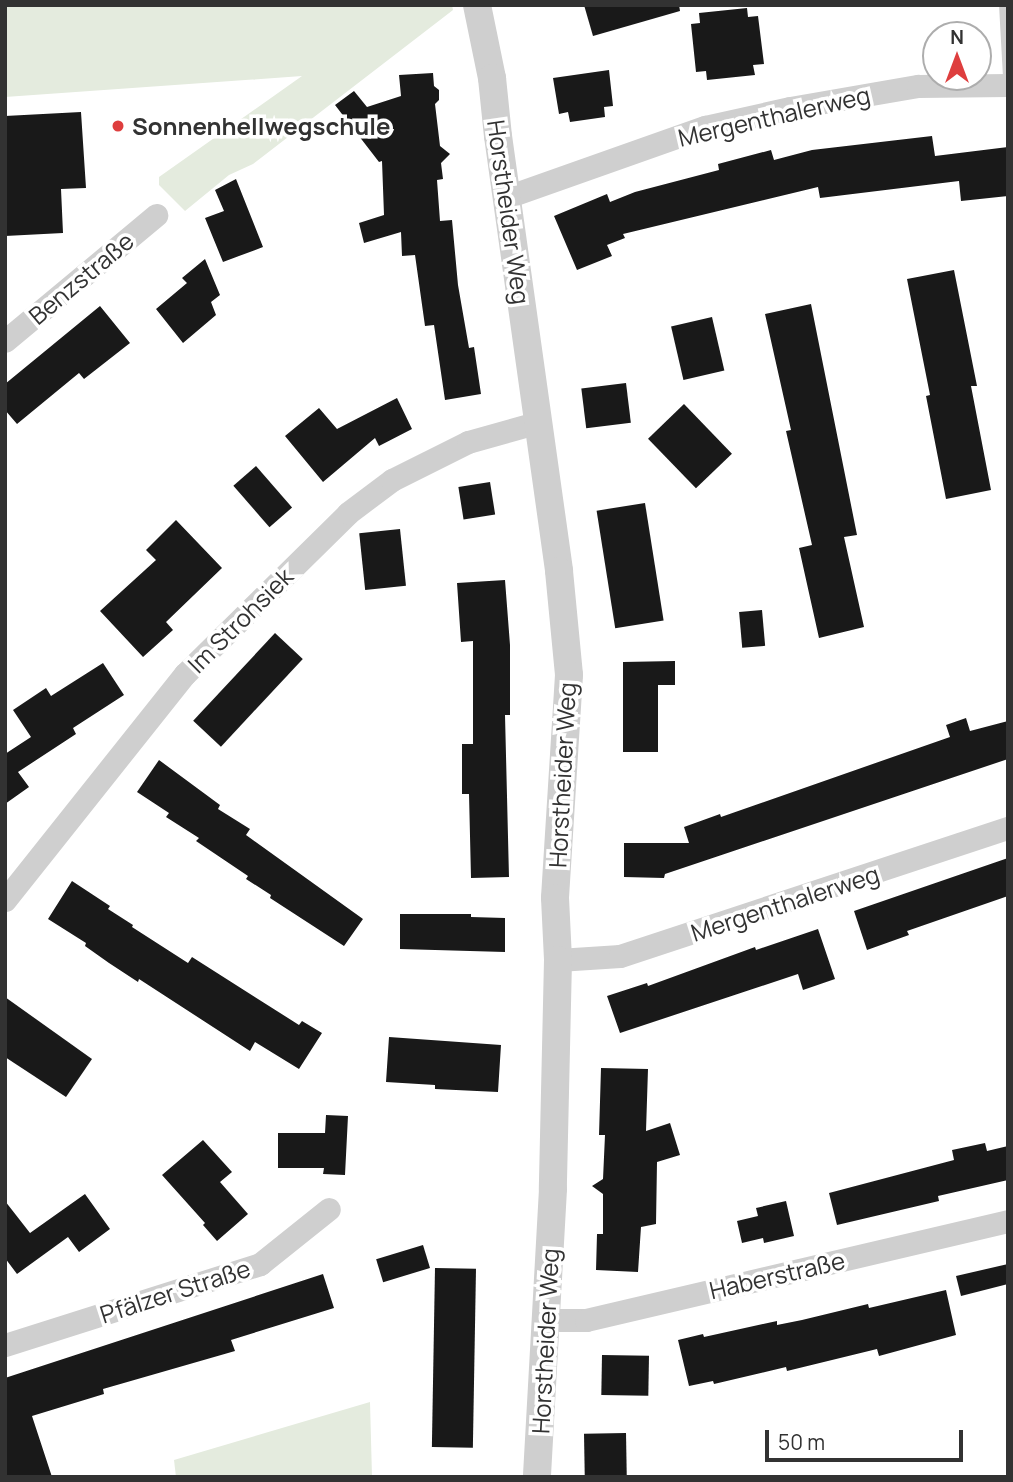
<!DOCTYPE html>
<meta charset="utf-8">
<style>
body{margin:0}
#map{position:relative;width:1013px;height:1482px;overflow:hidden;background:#fff;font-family:Manrope,sans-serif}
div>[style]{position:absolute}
.green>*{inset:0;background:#e4ebde}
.building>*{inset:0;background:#191919;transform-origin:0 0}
.service>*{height:10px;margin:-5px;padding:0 5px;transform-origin:5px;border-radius:5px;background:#cfcfcf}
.minor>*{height:23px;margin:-11.5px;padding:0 11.5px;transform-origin:11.5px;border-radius:11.5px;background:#cfcfcf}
.tertiary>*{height:28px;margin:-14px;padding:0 14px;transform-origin:14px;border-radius:14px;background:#cfcfcf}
.dots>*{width:19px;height:19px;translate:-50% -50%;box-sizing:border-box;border:4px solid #fff;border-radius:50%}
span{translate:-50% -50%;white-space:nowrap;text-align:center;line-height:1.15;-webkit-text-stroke:7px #fff;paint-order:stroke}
.street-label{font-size:24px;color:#323232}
.poi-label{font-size:24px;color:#323232;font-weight:700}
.left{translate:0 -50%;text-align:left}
.frame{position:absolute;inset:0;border:7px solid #323232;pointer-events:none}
.north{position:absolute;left:922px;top:21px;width:70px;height:70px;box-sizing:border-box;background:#fff;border:2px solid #adadad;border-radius:50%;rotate:0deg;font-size:19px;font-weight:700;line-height:28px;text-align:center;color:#323232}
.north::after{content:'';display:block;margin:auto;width:24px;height:32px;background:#de3e3e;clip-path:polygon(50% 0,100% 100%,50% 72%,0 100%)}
.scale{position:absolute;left:765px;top:1430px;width:198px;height:32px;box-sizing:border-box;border:4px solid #323232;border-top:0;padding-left:9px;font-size:21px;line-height:24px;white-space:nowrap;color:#323232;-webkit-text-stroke:5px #fff;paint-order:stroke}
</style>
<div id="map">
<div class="green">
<i style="clip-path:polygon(5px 5px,452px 5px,453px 10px,253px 164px,229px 175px,185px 211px,159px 185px,159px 177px,302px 76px,5px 97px)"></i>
<i style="clip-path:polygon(370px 1402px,372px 1477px,176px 1477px,174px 1460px)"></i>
</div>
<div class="building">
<i style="clip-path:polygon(584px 5px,679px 5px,680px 11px,593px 36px)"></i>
<i style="clip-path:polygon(747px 8px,748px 17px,758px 16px,764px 64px,753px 65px,755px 75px,707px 80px,706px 71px,696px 72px,691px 24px,700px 23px,699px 13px)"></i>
<i style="clip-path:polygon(609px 70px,613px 106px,604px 107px,605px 117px,570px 122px,568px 112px,559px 114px,553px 78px)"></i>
<i style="clip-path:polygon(433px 73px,434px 86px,439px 90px,439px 100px,435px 104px,440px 146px,450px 154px,441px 163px,443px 179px,437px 180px,440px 221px,452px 220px,458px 285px,469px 348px,474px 347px,481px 394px,445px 400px,434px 325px,425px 326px,415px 255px,402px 256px,401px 232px,364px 243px,359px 223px,384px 215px,382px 161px,379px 162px,335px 105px,354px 91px,367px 107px,401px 96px,399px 75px)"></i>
<i style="clip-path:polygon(81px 112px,86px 188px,61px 189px,63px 233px,5px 236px,5px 116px)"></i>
<i style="clip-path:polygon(932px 136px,935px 156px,1008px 147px,1008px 196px,961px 201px,959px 181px,820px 198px,818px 187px,623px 234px,625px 238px,607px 245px,612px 256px,577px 270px,554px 216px,607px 194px,610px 202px,635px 192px,719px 170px,718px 164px,771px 150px,774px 160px,812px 150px)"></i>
<i style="clip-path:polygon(236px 179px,263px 247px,223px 262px,205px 218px,224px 211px,215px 190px)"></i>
<i style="clip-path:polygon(205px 259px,220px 295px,211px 302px,216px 315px,183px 343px,156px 309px,187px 283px,182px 278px)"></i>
<i style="clip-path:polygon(954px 270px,977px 386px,971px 386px,991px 490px,946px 499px,926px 396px,930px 395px,907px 279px)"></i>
<i style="clip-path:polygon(811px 304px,857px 535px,844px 537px,864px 627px,819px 638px,799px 548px,812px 545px,786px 431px,791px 430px,765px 314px)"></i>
<i style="clip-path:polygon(100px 306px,130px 343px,84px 379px,79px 373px,17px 424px,5px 410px,5px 384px)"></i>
<i style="left:712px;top:317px;width:55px;height:42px;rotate:77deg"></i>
<i style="left:626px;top:383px;width:40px;height:45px;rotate:83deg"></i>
<i style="clip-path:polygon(397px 398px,412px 429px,379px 446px,375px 438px,323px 482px,285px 436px,319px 408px,337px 429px)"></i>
<i style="left:684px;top:404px;width:69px;height:50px;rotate:46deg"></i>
<i style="left:256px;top:466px;width:55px;height:30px;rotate:49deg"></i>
<i style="left:490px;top:482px;width:33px;height:32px;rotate:81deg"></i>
<i style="left:645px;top:503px;width:119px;height:49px;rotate:81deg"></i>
<i style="clip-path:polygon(176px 520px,222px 568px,166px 622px,173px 630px,143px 657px,100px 611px,156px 560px,146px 550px)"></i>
<i style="left:400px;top:529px;width:57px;height:41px;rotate:84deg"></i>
<i style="clip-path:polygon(505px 580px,510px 645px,510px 715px,505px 715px,509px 877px,471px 878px,469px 794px,462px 794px,462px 744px,473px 744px,473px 641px,461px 642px,457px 583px)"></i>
<i style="left:762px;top:610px;width:36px;height:23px;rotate:85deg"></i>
<i style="left:275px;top:633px;width:38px;height:120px;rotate:43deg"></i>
<i style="clip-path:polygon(675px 661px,675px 685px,658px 685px,658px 752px,623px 752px,623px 662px)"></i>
<i style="clip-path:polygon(103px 663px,124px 695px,73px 728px,76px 734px,18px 772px,29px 787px,5px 804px,5px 754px,31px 737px,13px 710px,46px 688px,51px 696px)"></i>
<i style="clip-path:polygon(966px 718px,970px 731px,1008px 721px,1008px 759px,665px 874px,664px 878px,624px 877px,624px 843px,689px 843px,684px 827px,720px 814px,721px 817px,950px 737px,946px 725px)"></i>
<i style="clip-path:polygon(159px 760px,220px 805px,218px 809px,250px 829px,246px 835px,363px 919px,344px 946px,270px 898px,271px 895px,246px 879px,248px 876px,196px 841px,199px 838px,166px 817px,169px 813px,137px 792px)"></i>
<i style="clip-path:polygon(1008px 858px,1008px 896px,907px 931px,909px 935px,867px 950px,854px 911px)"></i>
<i style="clip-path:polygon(72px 881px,110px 906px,108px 909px,133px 925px,132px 927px,188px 963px,192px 957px,299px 1025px,302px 1021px,322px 1033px,299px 1069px,255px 1042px,250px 1051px,139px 979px,138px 982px,109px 963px,85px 946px,86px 943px,48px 919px)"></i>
<i style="clip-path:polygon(400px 914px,471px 914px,471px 917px,505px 918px,505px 952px,400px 949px)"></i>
<i style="clip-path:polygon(818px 929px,835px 979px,803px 990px,798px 974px,620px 1033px,607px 996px,647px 983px,648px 986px,755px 947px,756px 950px)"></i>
<i style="clip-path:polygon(5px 997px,92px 1059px,66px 1097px,5px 1057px)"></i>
<i style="clip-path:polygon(389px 1037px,501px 1045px,498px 1092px,435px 1089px,435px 1085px,386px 1082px)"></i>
<i style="clip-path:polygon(601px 1068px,648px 1069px,646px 1131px,670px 1123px,680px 1155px,657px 1162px,656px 1224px,641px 1227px,638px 1272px,596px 1270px,597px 1234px,603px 1234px,603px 1194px,592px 1186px,603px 1179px,605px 1135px,599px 1135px)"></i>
<i style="clip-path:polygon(326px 1115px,348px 1116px,345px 1175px,323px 1174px,324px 1168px,278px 1168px,278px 1133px,325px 1133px)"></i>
<i style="clip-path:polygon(203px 1140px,232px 1172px,220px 1182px,248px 1214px,217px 1241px,203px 1225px,205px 1223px,162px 1175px)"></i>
<i style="clip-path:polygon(985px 1143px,987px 1151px,1008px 1146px,1008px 1180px,938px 1196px,939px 1201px,837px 1225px,829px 1193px,954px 1160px,952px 1150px)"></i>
<i style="clip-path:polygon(85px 1194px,110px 1229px,79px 1252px,68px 1237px,17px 1274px,5px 1258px,5px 1201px,30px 1233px)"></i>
<i style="clip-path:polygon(786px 1201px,794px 1236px,764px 1243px,763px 1238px,742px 1243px,737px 1221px,758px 1216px,756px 1208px)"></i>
<i style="left:423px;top:1245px;width:24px;height:49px;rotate:73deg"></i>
<i style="clip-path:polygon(1008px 1264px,1008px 1284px,961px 1296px,956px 1276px)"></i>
<i style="left:435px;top:1268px;width:41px;height:179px;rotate:1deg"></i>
<i style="clip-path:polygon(323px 1274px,334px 1308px,231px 1340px,235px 1351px,103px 1389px,104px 1394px,32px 1416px,52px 1477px,5px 1477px,5px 1378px)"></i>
<i style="clip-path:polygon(946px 1290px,956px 1335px,879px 1356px,877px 1349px,787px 1371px,786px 1367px,714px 1384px,713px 1381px,689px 1386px,678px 1340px,703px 1334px,704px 1337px,777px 1321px,777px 1325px,802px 1320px,868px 1304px,869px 1308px)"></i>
<i style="left:602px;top:1355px;width:47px;height:40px;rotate:1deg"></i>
<i style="left:626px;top:1433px;width:43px;height:42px;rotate:89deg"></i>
</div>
<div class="service">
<i style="left:1004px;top:5px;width:71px;rotate:86.8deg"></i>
</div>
<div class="minor">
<i style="left:507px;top:197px;width:210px;rotate:-19.5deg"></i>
<i style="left:705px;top:127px;width:87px;rotate:-12.6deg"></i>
<i style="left:790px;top:108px;width:130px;rotate:-9.8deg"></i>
<i style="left:918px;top:86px;width:90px;rotate:-0.6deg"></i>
<i style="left:5px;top:341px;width:197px;rotate:-39.8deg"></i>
<i style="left:5px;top:900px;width:289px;rotate:-51.5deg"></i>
<i style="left:185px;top:674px;width:229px;rotate:-44.6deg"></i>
<i style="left:348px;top:513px;width:55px;rotate:-36.9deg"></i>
<i style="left:392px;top:480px;width:85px;rotate:-26.6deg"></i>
<i style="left:468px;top:442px;width:74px;rotate:-15.7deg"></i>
<i style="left:558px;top:960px;width:62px;rotate:-3.7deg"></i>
<i style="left:620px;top:956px;width:409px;rotate:-18.3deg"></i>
<i style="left:546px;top:1320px;width:40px"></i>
<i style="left:586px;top:1320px;width:433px;rotate:-13.2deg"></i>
<i style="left:5px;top:1345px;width:268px;rotate:-17.6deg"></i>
<i style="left:260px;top:1264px;width:88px;rotate:-38.6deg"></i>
</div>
<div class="tertiary">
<i style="left:477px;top:5px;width:75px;rotate:78.4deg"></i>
<i style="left:492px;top:78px;width:58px;rotate:84.1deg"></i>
<i style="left:498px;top:136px;width:439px;rotate:82deg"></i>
<i style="left:559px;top:571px;width:104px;rotate:84.5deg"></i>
<i style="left:569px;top:675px;width:223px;rotate:93.6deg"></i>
<i style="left:555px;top:898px;width:62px;rotate:87.2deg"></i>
<i style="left:558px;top:960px;width:229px;rotate:91.3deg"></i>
<i style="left:553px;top:1189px;width:288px;rotate:93.2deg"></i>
</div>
<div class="dots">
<i style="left:118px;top:126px;background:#de3e3e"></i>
</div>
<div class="street-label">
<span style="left:774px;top:116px;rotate:-13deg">Mergenthalerweg</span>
<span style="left:509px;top:212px;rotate:82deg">Horstheider Weg</span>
<span style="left:81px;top:278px;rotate:-40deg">Benzstraße</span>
<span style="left:240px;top:620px;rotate:-45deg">Im Strohsiek</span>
<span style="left:562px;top:775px;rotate:-87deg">Horstheider Weg</span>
<span style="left:785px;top:903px;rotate:-18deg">Mergenthalerweg</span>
<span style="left:777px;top:1275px;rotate:-13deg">Haberstraße</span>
<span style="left:175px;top:1291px;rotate:-18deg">Pfälzer Straße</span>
<span style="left:545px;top:1341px;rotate:-87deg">Horstheider Weg</span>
</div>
<div class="poi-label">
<span class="left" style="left:132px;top:126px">Sonnenhellwegschule</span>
</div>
<div class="frame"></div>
<div class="north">N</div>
<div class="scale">50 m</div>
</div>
